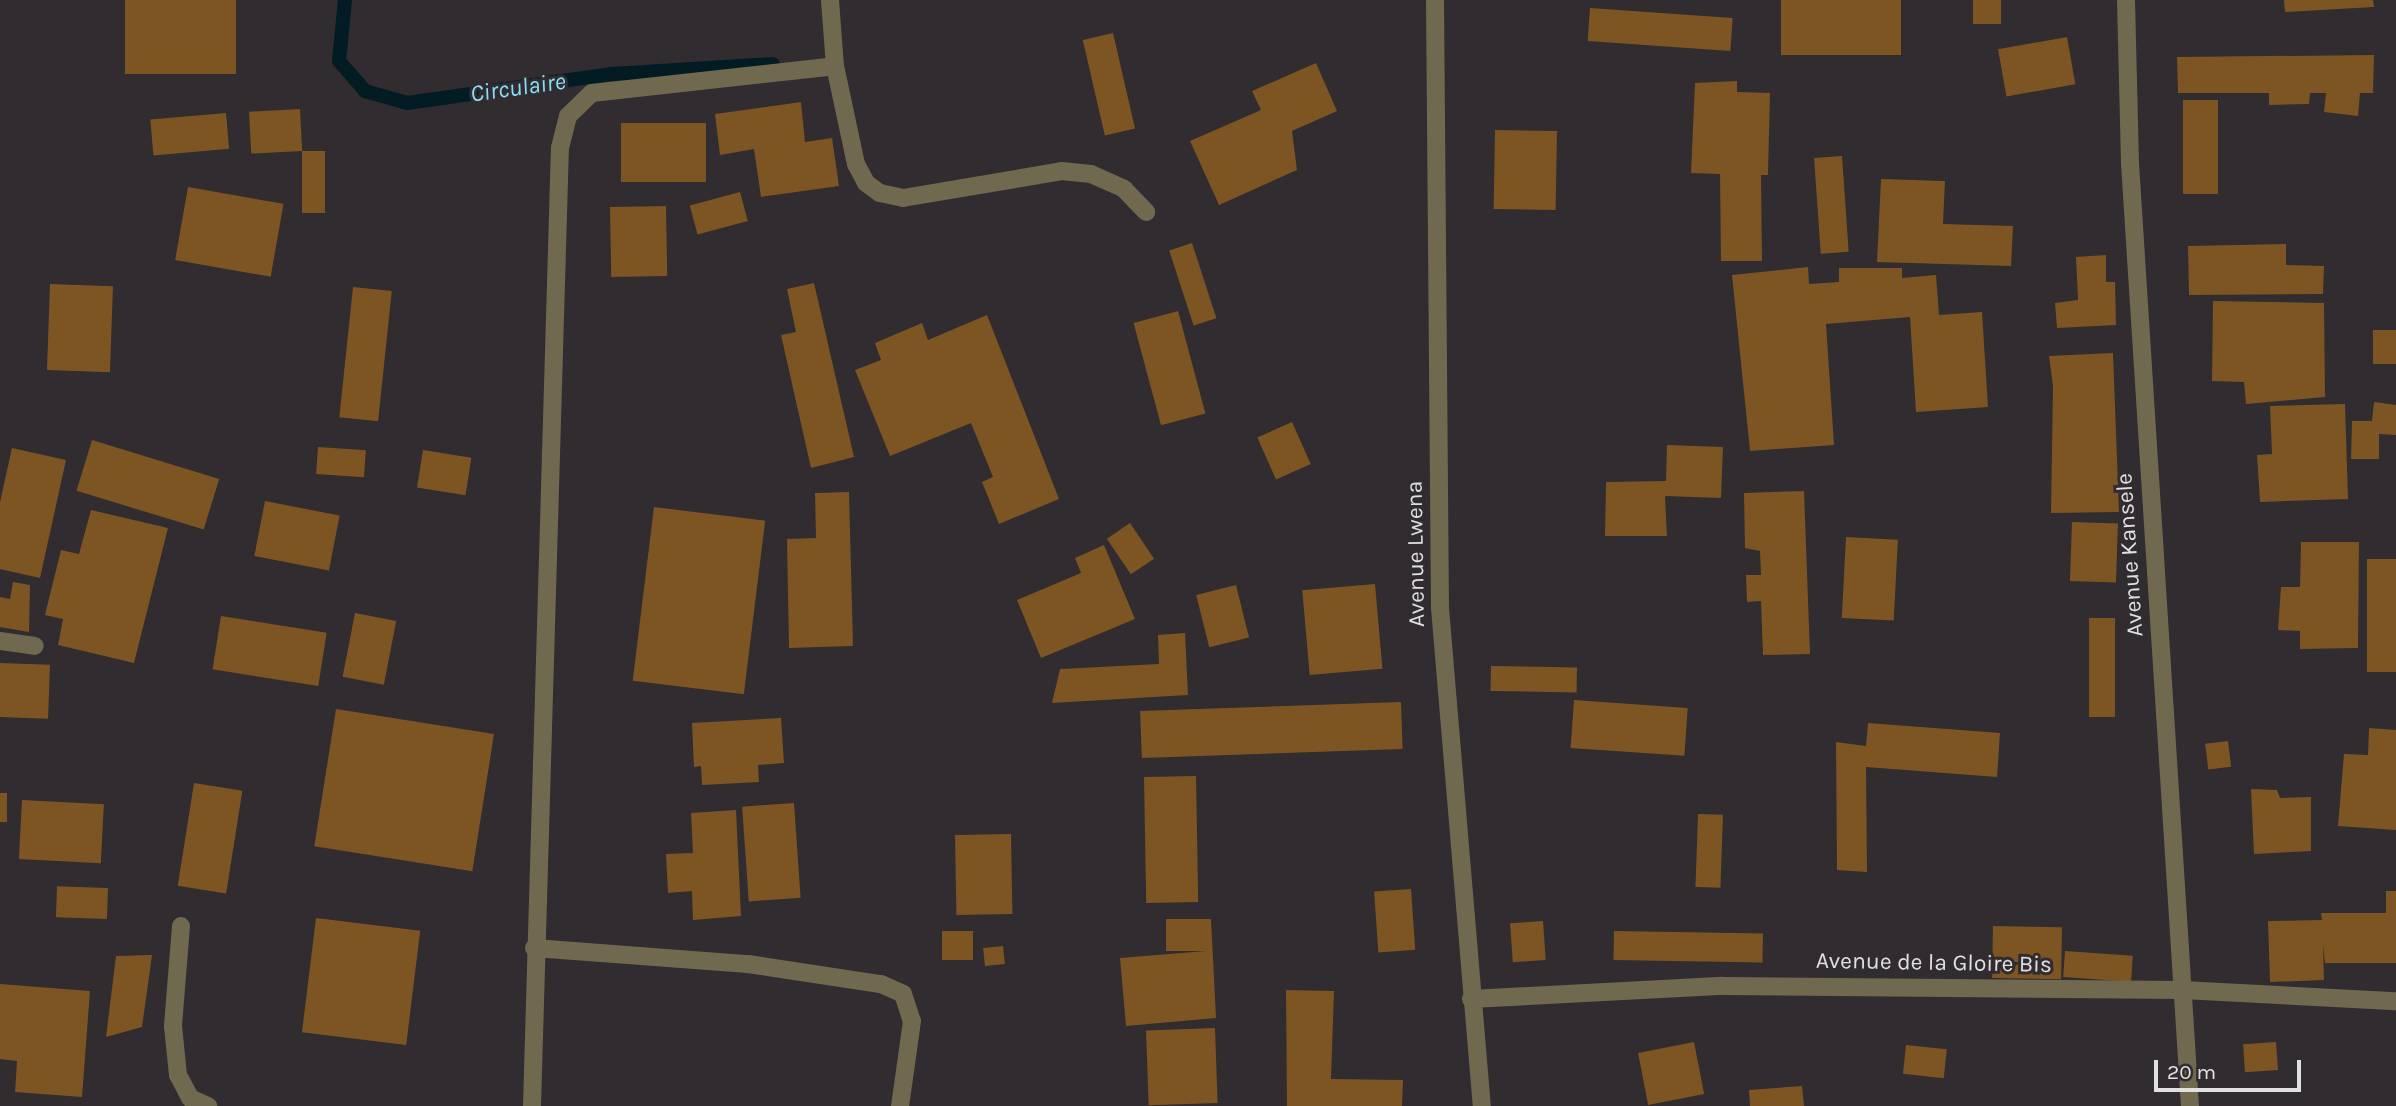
<!DOCTYPE html>
<style>
body{margin:0}
#map{position:relative;width:2396px;height:1106px;overflow:hidden;background:#302c30;font-family:Karla,sans-serif}
div>[style]{position:absolute}
.stream>*{height:14px;margin:-7px;padding:0 7px;transform-origin:7px;border-radius:7px;background:#031b22}
.building>*{inset:0;background:#7c5522;transform-origin:0 0}
.minor>*{height:18px;margin:-9px;padding:0 9px;transform-origin:9px;border-radius:9px;background:#716850}
span{translate:-50% -50%;white-space:nowrap;text-align:center;line-height:1.15;-webkit-text-stroke:6px #302c30;paint-order:stroke}
.street-label{font-size:23px;color:#e2dfe1}
.water-label{font-size:24px;color:#88dff8;font-style:italic}
.scale{position:absolute;left:2154px;top:1060px;width:147px;height:32px;box-sizing:border-box;border:4px solid #e2dfe1;border-top:0;padding-left:9px;font-size:21px;line-height:24px;white-space:nowrap;color:#e2dfe1;-webkit-text-stroke:5px #302c30;paint-order:stroke}
</style>
<div id="map">
<div class="stream">
<i style="left:345px;top:0;width:61px;rotate:95.6deg"></i>
<i style="left:339px;top:61px;width:40px;rotate:49deg"></i>
<i style="left:365px;top:91px;width:44px;rotate:15.9deg"></i>
<i style="left:407px;top:103px;width:207px;rotate:-8.1deg"></i>
<i style="left:612px;top:74px;width:161px;rotate:-3.6deg"></i>
</div>
<div class="building">
<i style="left:125px;top:0;width:111px;height:74px"></i>
<i style="left:1781px;top:0;width:120px;height:55px"></i>
<i style="left:1973px;top:0;width:28px;height:24px"></i>
<i style="clip-path:polygon(2284px 0,2373px 0,2374px 7px,2285px 12px)"></i>
<i style="left:1590px;top:8px;width:143px;height:33px;rotate:4deg"></i>
<i style="left:1113px;top:33px;width:98px;height:31px;rotate:77deg"></i>
<i style="left:2067px;top:37px;width:48px;height:70px;rotate:80deg"></i>
<i style="clip-path:polygon(2374px 55px,2373px 93px,2360px 93px,2358px 116px,2324px 112px,2326px 93px,2310px 93px,2309px 104px,2269px 105px,2269px 93px,2178px 93px,2177px 57px)"></i>
<i style="clip-path:polygon(1316px 63px,1337px 111px,1292px 131px,1297px 170px,1219px 205px,1190px 141px,1261px 110px,1252px 91px)"></i>
<i style="clip-path:polygon(1737px 81px,1737px 92px,1770px 93px,1768px 175px,1761px 175px,1762px 261px,1721px 261px,1720px 174px,1691px 173px,1695px 83px)"></i>
<i style="left:2183px;top:100px;width:35px;height:94px"></i>
<i style="clip-path:polygon(801px 102px,805px 142px,832px 138px,839px 186px,761px 197px,754px 149px,720px 155px,715px 114px)"></i>
<i style="left:300px;top:109px;width:42px;height:51px;rotate:87deg"></i>
<i style="left:226px;top:113px;width:36px;height:76px;rotate:85deg"></i>
<i style="left:621px;top:123px;width:85px;height:59px"></i>
<i style="left:1495px;top:130px;width:62px;height:79px;rotate:1deg"></i>
<i style="left:302px;top:151px;width:23px;height:62px"></i>
<i style="left:1842px;top:156px;width:96px;height:28px;rotate:86deg"></i>
<i style="clip-path:polygon(1881px 179px,1945px 181px,1943px 224px,2013px 226px,2011px 266px,1877px 262px)"></i>
<i style="left:188px;top:187px;width:97px;height:74px;rotate:10deg"></i>
<i style="left:740px;top:192px;width:30px;height:52px;rotate:75deg"></i>
<i style="left:666px;top:206px;width:70px;height:56px;rotate:89deg"></i>
<i style="left:1192px;top:243px;width:79px;height:24px;rotate:72deg"></i>
<i style="clip-path:polygon(2286px 244px,2286px 265px,2324px 266px,2323px 294px,2189px 295px,2188px 246px)"></i>
<i style="clip-path:polygon(2106px 255px,2106px 282px,2115px 282px,2116px 325px,2057px 328px,2055px 303px,2078px 300px,2076px 257px)"></i>
<i style="clip-path:polygon(1808px 267px,1809px 284px,1839px 282px,1839px 268px,1902px 268px,1902px 278px,1936px 275px,1939px 315px,1982px 312px,1988px 407px,1916px 412px,1910px 317px,1826px 324px,1834px 445px,1750px 451px,1732px 275px)"></i>
<i style="clip-path:polygon(814px 283px,854px 457px,811px 468px,781px 335px,796px 332px,787px 289px)"></i>
<i style="left:50px;top:284px;width:63px;height:86px;rotate:2deg"></i>
<i style="left:353px;top:287px;width:39px;height:131px;rotate:6deg"></i>
<i style="clip-path:polygon(2213px 301px,2324px 303px,2325px 397px,2246px 404px,2244px 382px,2212px 381px)"></i>
<i style="left:1178px;top:311px;width:106px;height:46px;rotate:75deg"></i>
<i style="clip-path:polygon(987px 315px,1059px 499px,999px 524px,982px 482px,993px 477px,971px 423px,890px 456px,855px 370px,881px 360px,875px 343px,922px 323px,928px 340px)"></i>
<i style="left:2373px;top:330px;width:23px;height:34px"></i>
<i style="clip-path:polygon(2113px 353px,2119px 512px,2051px 513px,2053px 386px,2049px 356px)"></i>
<i style="clip-path:polygon(2374px 402px,2396px 405px,2396px 435px,2379px 434px,2379px 459px,2351px 459px,2352px 421px,2372px 421px)"></i>
<i style="clip-path:polygon(2345px 404px,2348px 499px,2260px 502px,2257px 455px,2272px 454px,2270px 406px)"></i>
<i style="left:1292px;top:422px;width:46px;height:38px;rotate:66deg"></i>
<i style="left:92px;top:440px;width:133px;height:53px;rotate:17deg"></i>
<i style="clip-path:polygon(1667px 445px,1723px 447px,1721px 498px,1665px 496px,1667px 536px,1605px 536px,1606px 482px,1666px 481px)"></i>
<i style="left:318px;top:447px;width:48px;height:27px;rotate:4deg"></i>
<i style="clip-path:polygon(12px 448px,66px 460px,40px 578px,0 569px,0 502px)"></i>
<i style="left:423px;top:450px;width:49px;height:38px;rotate:9deg"></i>
<i style="clip-path:polygon(1804px 491px,1810px 654px,1763px 655px,1761px 601px,1747px 602px,1746px 575px,1761px 575px,1760px 551px,1745px 548px,1744px 493px)"></i>
<i style="clip-path:polygon(849px 492px,853px 646px,789px 648px,787px 539px,816px 538px,815px 493px)"></i>
<i style="left:265px;top:501px;width:76px;height:56px;rotate:11deg"></i>
<i style="left:654px;top:507px;width:112px;height:175px;rotate:7deg"></i>
<i style="clip-path:polygon(91px 510px,168px 528px,134px 663px,58px 645px,63px 619px,45px 615px,61px 550px,79px 554px)"></i>
<i style="left:2072px;top:522px;width:46px;height:59px;rotate:2deg"></i>
<i style="left:1130px;top:523px;width:43px;height:28px;rotate:56deg"></i>
<i style="left:1846px;top:537px;width:52px;height:81px;rotate:3deg"></i>
<i style="clip-path:polygon(2301px 542px,2359px 542px,2358px 648px,2300px 649px,2300px 631px,2278px 630px,2281px 587px,2300px 587px)"></i>
<i style="clip-path:polygon(1104px 545px,1135px 619px,1041px 658px,1017px 600px,1081px 573px,1075px 558px)"></i>
<i style="left:2367px;top:559px;width:29px;height:113px"></i>
<i style="clip-path:polygon(13px 582px,30px 585px,29px 632px,0 627px,0 597px,10px 599px)"></i>
<i style="left:1375px;top:584px;width:85px;height:73px;rotate:85deg"></i>
<i style="left:1236px;top:585px;width:54px;height:41px;rotate:76deg"></i>
<i style="left:355px;top:613px;width:42px;height:65px;rotate:11deg"></i>
<i style="left:221px;top:616px;width:107px;height:54px;rotate:9deg"></i>
<i style="left:2115px;top:618px;width:99px;height:26px;rotate:90deg"></i>
<i style="clip-path:polygon(1185px 633px,1188px 695px,1052px 703px,1060px 669px,1159px 664px,1158px 635px)"></i>
<i style="left:0;top:663px;width:50px;height:54px;rotate:2deg"></i>
<i style="left:1491px;top:666px;width:86px;height:25px;rotate:1deg"></i>
<i style="left:1574px;top:700px;width:114px;height:48px;rotate:4deg"></i>
<i style="left:1401px;top:702px;width:47px;height:261px;rotate:88deg"></i>
<i style="left:336px;top:709px;width:160px;height:139px;rotate:9deg"></i>
<i style="clip-path:polygon(781px 718px,784px 763px,758px 765px,759px 782px,702px 785px,701px 766px,694px 767px,692px 723px)"></i>
<i style="clip-path:polygon(1868px 723px,2000px 733px,1997px 777px,1866px 767px,1867px 872px,1837px 870px,1836px 742px,1866px 746px)"></i>
<i style="clip-path:polygon(2369px 728px,2396px 730px,2396px 830px,2338px 826px,2344px 754px,2368px 755px)"></i>
<i style="left:2228px;top:741px;width:26px;height:23px;rotate:83deg"></i>
<i style="left:1196px;top:776px;width:126px;height:52px;rotate:89deg"></i>
<i style="left:194px;top:783px;width:49px;height:104px;rotate:9deg"></i>
<i style="clip-path:polygon(2251px 789px,2277px 790px,2280px 798px,2311px 797px,2311px 851px,2254px 854px)"></i>
<i style="left:0;top:793px;width:7px;height:29px"></i>
<i style="left:22px;top:800px;width:82px;height:59px;rotate:3deg"></i>
<i style="left:794px;top:803px;width:95px;height:52px;rotate:86deg"></i>
<i style="clip-path:polygon(736px 810px,741px 916px,693px 920px,692px 891px,668px 893px,666px 854px,693px 853px,691px 813px)"></i>
<i style="left:1698px;top:814px;width:25px;height:73px;rotate:2deg"></i>
<i style="left:1011px;top:834px;width:80px;height:56px;rotate:89deg"></i>
<i style="left:108px;top:888px;width:31px;height:51px;rotate:92deg"></i>
<i style="left:1411px;top:889px;width:61px;height:37px;rotate:86deg"></i>
<i style="clip-path:polygon(2386px 891px,2396px 891px,2396px 963px,2325px 963px,2323px 945px,2324px 980px,2270px 982px,2268px 921px,2322px 920px,2321px 913px,2386px 913px)"></i>
<i style="left:316px;top:918px;width:105px;height:115px;rotate:7deg"></i>
<i style="clip-path:polygon(1166px 919px,1211px 919px,1216px 1018px,1126px 1026px,1120px 958px,1206px 951px,1166px 951px)"></i>
<i style="left:1543px;top:921px;width:39px;height:33px;rotate:86deg"></i>
<i style="left:1993px;top:926px;width:69px;height:52px;rotate:1deg"></i>
<i style="left:942px;top:931px;width:31px;height:29px"></i>
<i style="left:1614px;top:931px;width:149px;height:29px;rotate:1deg"></i>
<i style="left:1003px;top:946px;width:18px;height:20px;rotate:84deg"></i>
<i style="left:2065px;top:951px;width:68px;height:26px;rotate:4deg"></i>
<i style="clip-path:polygon(152px 955px,142px 1027px,106px 1037px,116px 956px)"></i>
<i style="clip-path:polygon(0 984px,90px 991px,82px 1097px,15px 1092px,17px 1061px,0 1059px)"></i>
<i style="clip-path:polygon(1286px 990px,1334px 991px,1331px 1079px,1403px 1080px,1402px 1106px,1287px 1106px)"></i>
<i style="left:1215px;top:1028px;width:75px;height:69px;rotate:88deg"></i>
<i style="left:1694px;top:1042px;width:53px;height:57px;rotate:79deg"></i>
<i style="left:2276px;top:1042px;width:28px;height:33px;rotate:86deg"></i>
<i style="left:1906px;top:1045px;width:41px;height:29px;rotate:6deg"></i>
<i style="clip-path:polygon(1802px 1086px,1804px 1106px,1750px 1106px,1749px 1090px)"></i>
</div>
<div class="minor">
<i style="left:830px;top:0;width:66px;rotate:85.7deg"></i>
<i style="left:835px;top:66px;width:100px;rotate:77.9deg"></i>
<i style="left:856px;top:164px;width:21px;rotate:62deg"></i>
<i style="left:866px;top:183px;width:17px;rotate:36deg"></i>
<i style="left:880px;top:193px;width:24px;rotate:12deg"></i>
<i style="left:903px;top:198px;width:161px;rotate:-9.6deg"></i>
<i style="left:1062px;top:171px;width:29px;rotate:6deg"></i>
<i style="left:1091px;top:174px;width:36px;rotate:24deg"></i>
<i style="left:1124px;top:189px;width:32px;rotate:46deg"></i>
<i style="left:1435px;top:0;width:608px;rotate:89.53deg"></i>
<i style="left:1440px;top:608px;width:500px;rotate:85.2deg"></i>
<i style="left:2126px;top:0;width:163px;rotate:88.6deg"></i>
<i style="left:2130px;top:163px;width:945px;rotate:86.36deg"></i>
<i style="left:0;top:641px;width:35px;rotate:8deg"></i>
<i style="left:181px;top:926px;width:100px;rotate:94.6deg"></i>
<i style="left:173px;top:1026px;width:49px;rotate:84.2deg"></i>
<i style="left:178px;top:1075px;width:26px;rotate:62deg"></i>
<i style="left:190px;top:1098px;width:20px;rotate:24deg"></i>
<i style="left:534px;top:948px;width:215px;rotate:4.3deg"></i>
<i style="left:748px;top:964px;width:134px;rotate:8.6deg"></i>
<i style="left:881px;top:984px;width:24px;rotate:24deg"></i>
<i style="left:903px;top:994px;width:28px;rotate:72deg"></i>
<i style="left:912px;top:1021px;width:86px;rotate:98deg"></i>
<i style="left:1471px;top:999px;width:252px;rotate:-3deg"></i>
<i style="left:1723px;top:986px;width:460px;rotate:0.5deg"></i>
<i style="left:2183px;top:990px;width:213px;rotate:3deg"></i>
<i style="left:532px;top:1106px;width:958px;rotate:-88.33deg"></i>
<i style="left:560px;top:148px;width:33px;rotate:-76deg"></i>
<i style="left:568px;top:116px;width:33px;rotate:-44deg"></i>
<i style="left:592px;top:93px;width:244px;rotate:-6.3deg"></i>
</div>
<div class="street-label">
<span style="left:1416px;top:554px;rotate:-91deg">Avenue Lwena</span>
<span style="left:2130px;top:555px;rotate:-94deg">Avenue Kansele</span>
<span style="left:1934px;top:963px;rotate:1deg">Avenue de la Gloire Bis</span>
</div>
<div class="water-label">
<span style="left:518px;top:88px;rotate:-8deg">Circulaire</span>
</div>
<div class="scale">20 m</div>
</div>
